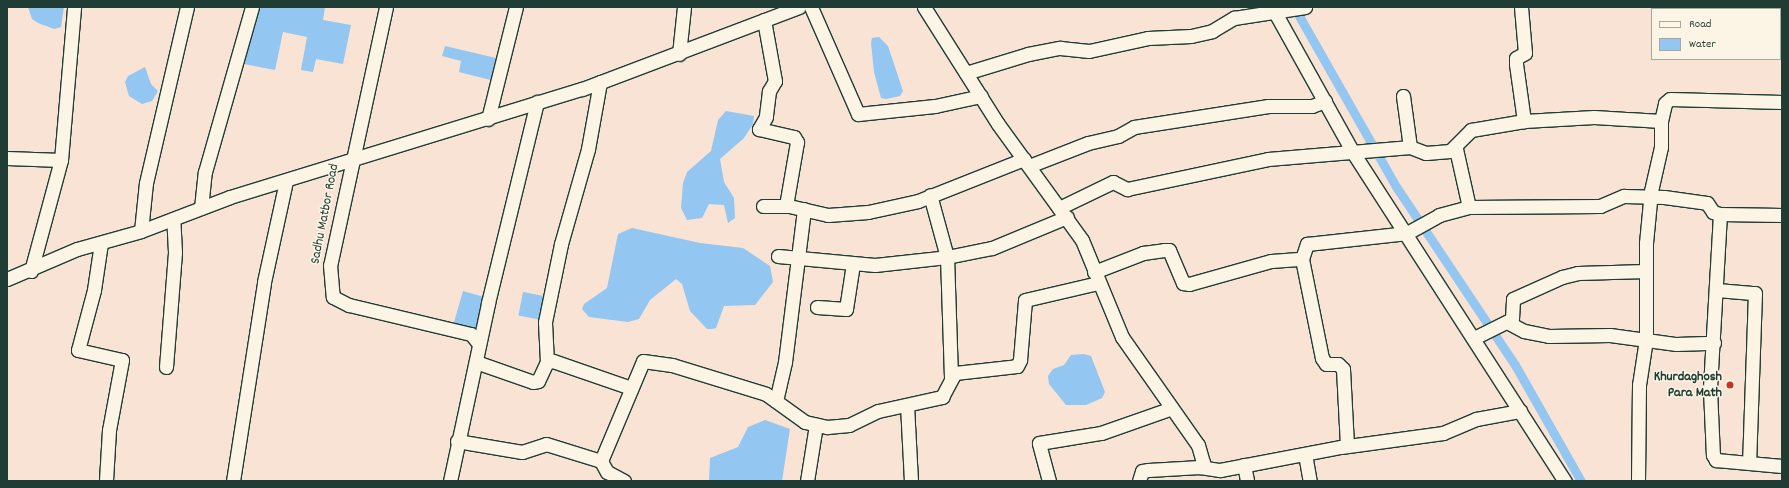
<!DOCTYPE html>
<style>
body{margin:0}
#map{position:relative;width:1789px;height:488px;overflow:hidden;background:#f9e3d4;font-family:Dekko,sans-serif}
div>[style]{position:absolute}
.water>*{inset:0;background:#93c6f0;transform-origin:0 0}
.canal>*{height:9px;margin:-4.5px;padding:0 4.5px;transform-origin:4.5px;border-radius:4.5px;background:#93c6f0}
.roads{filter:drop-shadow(1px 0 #1f3d34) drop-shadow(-1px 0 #1f3d34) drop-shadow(0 1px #1f3d34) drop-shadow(0 -1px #1f3d34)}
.minor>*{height:13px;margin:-6.5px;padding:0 6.5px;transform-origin:6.5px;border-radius:6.5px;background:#fcf5e5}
.dots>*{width:11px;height:11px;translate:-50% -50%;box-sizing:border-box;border:2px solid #fcf5e5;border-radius:50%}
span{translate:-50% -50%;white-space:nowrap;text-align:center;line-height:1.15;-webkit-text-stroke:3px #fcf5e5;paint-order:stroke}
.street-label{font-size:14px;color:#1f3d34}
.poi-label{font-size:14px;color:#1f3d34;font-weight:700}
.right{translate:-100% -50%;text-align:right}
.frame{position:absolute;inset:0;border:8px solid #1f3d34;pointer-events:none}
.legend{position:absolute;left:1651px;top:8px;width:130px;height:52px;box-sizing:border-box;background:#fcf5e5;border:1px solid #a4ab9e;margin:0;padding:5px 7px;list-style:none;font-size:12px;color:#1f3d34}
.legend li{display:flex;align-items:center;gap:8px;height:20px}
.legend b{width:20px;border:1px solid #a4ab9e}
</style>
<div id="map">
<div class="water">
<i style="clip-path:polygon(28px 7px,64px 7px,61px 27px,54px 29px,38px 23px,32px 19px)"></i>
<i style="clip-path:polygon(255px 7px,325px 7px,323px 20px,351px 25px,343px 64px,316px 59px,313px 72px,301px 70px,307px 37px,283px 32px,275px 70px,244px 64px)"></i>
<i style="clip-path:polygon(879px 37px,888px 46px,903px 91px,900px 96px,886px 99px,881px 98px,874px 72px,871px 43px,872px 38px)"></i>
<i style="clip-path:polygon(445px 46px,496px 58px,491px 80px,459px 72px,461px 61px,442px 56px)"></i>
<i style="clip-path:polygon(145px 67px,151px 84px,158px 91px,152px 101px,142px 104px,129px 96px,125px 82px,128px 76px)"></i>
<i style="clip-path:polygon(726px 111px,754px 116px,753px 124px,744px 138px,720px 159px,724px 182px,734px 198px,735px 218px,728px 223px,724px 205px,709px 204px,702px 218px,687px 220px,681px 208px,683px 183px,687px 172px,711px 151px,718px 120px)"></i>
<i style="clip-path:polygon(632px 228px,700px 243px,743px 248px,770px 266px,773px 282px,755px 305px,724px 306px,716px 328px,712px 329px,707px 329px,690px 311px,682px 284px,676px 279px,650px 300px,639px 319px,628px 322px,589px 317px,582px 309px,584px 304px,607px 288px,618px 234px)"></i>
<i style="left:463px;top:291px;width:22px;height:33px;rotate:16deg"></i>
<i style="left:523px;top:292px;width:21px;height:24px;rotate:11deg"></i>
<i style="clip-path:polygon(1084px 354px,1091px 356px,1105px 392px,1102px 398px,1086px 405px,1066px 405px,1049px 384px,1048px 376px,1053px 369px,1064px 365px,1071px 355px)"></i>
<i style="clip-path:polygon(765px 420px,790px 429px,782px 481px,709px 481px,710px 458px,738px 447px,748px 427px)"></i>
</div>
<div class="canal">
<i style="left:1294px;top:7px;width:208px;rotate:60.4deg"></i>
<i style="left:1397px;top:188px;width:213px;rotate:56.3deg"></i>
<i style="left:1515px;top:365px;width:133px;rotate:60.4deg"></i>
</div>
<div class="roads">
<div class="minor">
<i style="left:386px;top:7px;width:264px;rotate:102.2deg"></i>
<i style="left:330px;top:265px;width:32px;rotate:85deg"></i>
<i style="left:333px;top:297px;width:18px;rotate:27deg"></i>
<i style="left:349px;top:305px;width:125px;rotate:13.4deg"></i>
<i style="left:471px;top:334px;width:13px;rotate:51deg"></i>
<i style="left:811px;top:7px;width:117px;rotate:66.3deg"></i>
<i style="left:858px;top:114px;width:77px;rotate:-5.9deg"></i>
<i style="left:935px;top:106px;width:47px;rotate:-12.3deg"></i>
<i style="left:924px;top:7px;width:138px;rotate:57.7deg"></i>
<i style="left:998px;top:124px;width:143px;rotate:54.1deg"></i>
<i style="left:1082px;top:240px;width:105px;rotate:67.6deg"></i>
<i style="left:1122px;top:337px;width:132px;rotate:54.9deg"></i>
<i style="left:1198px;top:445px;width:18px;rotate:74deg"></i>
<i style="left:1203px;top:462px;width:6px;rotate:121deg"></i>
<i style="left:1272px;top:7px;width:165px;rotate:60.9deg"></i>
<i style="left:1352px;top:151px;width:393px;rotate:57.2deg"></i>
<i style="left:1521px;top:7px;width:46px;rotate:85deg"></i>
<i style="left:1525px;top:53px;width:10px;rotate:151deg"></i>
<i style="left:1516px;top:58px;width:6px;rotate:90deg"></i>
<i style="left:1516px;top:64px;width:58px;rotate:82deg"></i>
<i style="left:764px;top:20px;width:62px;rotate:79.8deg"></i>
<i style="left:775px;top:81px;width:12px;rotate:121deg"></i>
<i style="left:769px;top:91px;width:26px;rotate:97deg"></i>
<i style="left:766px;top:117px;width:14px;rotate:120deg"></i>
<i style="left:759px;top:129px;width:36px;rotate:13deg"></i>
<i style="left:794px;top:137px;width:6px;rotate:59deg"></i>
<i style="left:797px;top:142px;width:65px;rotate:99.8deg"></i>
<i style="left:679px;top:54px;width:47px;rotate:-83.9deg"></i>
<i style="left:966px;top:73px;width:65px;rotate:-17deg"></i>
<i style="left:1028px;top:54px;width:33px;rotate:-11deg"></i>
<i style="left:1060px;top:48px;width:29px;rotate:6deg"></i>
<i style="left:1089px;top:51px;width:60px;rotate:-12.4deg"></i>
<i style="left:1148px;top:38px;width:43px;rotate:-2.7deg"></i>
<i style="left:1191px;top:36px;width:22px;rotate:-13deg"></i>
<i style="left:1212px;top:31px;width:26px;rotate:-31deg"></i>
<i style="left:1234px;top:18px;width:72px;rotate:-8.8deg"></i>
<i style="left:1403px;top:96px;width:51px;rotate:82.2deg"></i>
<i style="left:488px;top:119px;width:115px;rotate:-76deg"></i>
<i style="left:1456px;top:149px;width:59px;rotate:77.4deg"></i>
<i style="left:7px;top:158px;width:54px;rotate:2.1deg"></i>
<i style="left:1029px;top:166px;width:63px;rotate:-21.3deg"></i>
<i style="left:1088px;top:143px;width:31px;rotate:-13deg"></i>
<i style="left:1118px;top:136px;width:18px;rotate:-29deg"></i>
<i style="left:1134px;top:127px;width:136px;rotate:-8.9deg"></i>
<i style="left:1268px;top:106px;width:44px"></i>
<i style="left:1312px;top:106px;width:14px;rotate:-21deg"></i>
<i style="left:763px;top:206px;width:26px"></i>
<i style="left:789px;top:206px;width:40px;rotate:13deg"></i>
<i style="left:828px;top:215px;width:40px;rotate:-4.3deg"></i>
<i style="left:868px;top:212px;width:51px;rotate:-12.4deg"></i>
<i style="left:918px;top:201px;width:114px;rotate:-21.6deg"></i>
<i style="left:201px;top:208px;width:36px;rotate:-84deg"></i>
<i style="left:205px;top:172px;width:172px;rotate:-74.1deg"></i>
<i style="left:1059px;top:208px;width:60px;rotate:-25.7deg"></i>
<i style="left:1113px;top:182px;width:16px;rotate:27deg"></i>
<i style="left:1127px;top:189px;width:144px;rotate:-12deg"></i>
<i style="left:1268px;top:159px;width:143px;rotate:-4.8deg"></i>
<i style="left:1410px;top:147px;width:17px;rotate:21deg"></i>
<i style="left:1426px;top:153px;width:24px;rotate:-5deg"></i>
<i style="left:1450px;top:151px;width:30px;rotate:-45deg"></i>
<i style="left:1471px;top:130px;width:54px;rotate:-9.6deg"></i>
<i style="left:1524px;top:121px;width:70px;rotate:-3.3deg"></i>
<i style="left:1594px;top:117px;width:67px;rotate:3.4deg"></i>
<i style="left:1661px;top:121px;width:18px;rotate:-77deg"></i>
<i style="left:1665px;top:103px;width:6px;rotate:-39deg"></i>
<i style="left:1670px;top:99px;width:112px;rotate:1.5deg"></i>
<i style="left:1720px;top:214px;width:176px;rotate:93.3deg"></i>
<i style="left:1710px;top:390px;width:65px;rotate:87.4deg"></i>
<i style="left:1713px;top:455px;width:6px;rotate:59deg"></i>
<i style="left:1716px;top:460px;width:66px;rotate:5.2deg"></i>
<i style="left:141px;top:231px;width:48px;rotate:-84.1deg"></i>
<i style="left:146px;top:183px;width:181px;rotate:-76.9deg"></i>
<i style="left:101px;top:243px;width:48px;rotate:98.5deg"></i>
<i style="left:94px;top:290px;width:62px;rotate:104.9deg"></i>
<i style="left:78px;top:350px;width:45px;rotate:12.8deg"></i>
<i style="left:122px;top:360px;width:71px;rotate:100.5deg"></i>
<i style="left:109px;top:430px;width:51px;rotate:93.4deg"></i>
<i style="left:778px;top:256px;width:97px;rotate:5.3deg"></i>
<i style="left:875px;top:265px;width:72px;rotate:-6.3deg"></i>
<i style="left:947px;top:257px;width:64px;rotate:-105.3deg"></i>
<i style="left:1302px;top:259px;width:101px;rotate:78.6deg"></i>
<i style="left:1322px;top:358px;width:7px;rotate:56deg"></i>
<i style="left:1326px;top:364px;width:12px"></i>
<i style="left:1338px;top:364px;width:7px;rotate:45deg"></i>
<i style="left:1343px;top:369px;width:77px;rotate:87deg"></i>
<i style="left:31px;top:271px;width:115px;rotate:-74.9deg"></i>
<i style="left:61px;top:160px;width:154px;rotate:-85.1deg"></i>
<i style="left:1094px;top:272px;width:53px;rotate:-21.2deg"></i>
<i style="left:1143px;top:253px;width:21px;rotate:-8deg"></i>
<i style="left:1164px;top:250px;width:5px"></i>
<i style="left:1169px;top:250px;width:36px;rotate:67deg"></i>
<i style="left:1183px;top:283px;width:6px;rotate:9deg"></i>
<i style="left:1189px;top:284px;width:85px;rotate:-15.7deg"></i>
<i style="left:1271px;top:261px;width:31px;rotate:-4deg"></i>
<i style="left:1302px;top:259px;width:16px;rotate:-72deg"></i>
<i style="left:1307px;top:244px;width:101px;rotate:-6.3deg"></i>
<i style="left:1407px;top:233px;width:37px;rotate:-29deg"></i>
<i style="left:1439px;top:215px;width:31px;rotate:-15deg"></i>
<i style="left:1469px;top:207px;width:131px;rotate:-0.4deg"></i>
<i style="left:1600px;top:206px;width:26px;rotate:-23deg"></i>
<i style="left:1624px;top:196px;width:40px;rotate:1.4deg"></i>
<i style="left:1664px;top:197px;width:43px;rotate:7.9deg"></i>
<i style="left:1707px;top:203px;width:11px;rotate:56deg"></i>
<i style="left:1713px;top:212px;width:7px;rotate:16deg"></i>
<i style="left:1720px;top:214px;width:62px;rotate:0.9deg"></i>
<i style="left:7px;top:279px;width:76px;rotate:-23.2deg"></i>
<i style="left:77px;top:249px;width:66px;rotate:-15.7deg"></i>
<i style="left:141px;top:231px;width:95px;rotate:-20.9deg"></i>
<i style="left:230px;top:197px;width:368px;rotate:-17.1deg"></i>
<i style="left:582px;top:89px;width:232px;rotate:-20.7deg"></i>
<i style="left:1717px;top:290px;width:38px;rotate:5deg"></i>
<i style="left:1755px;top:293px;width:169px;rotate:92deg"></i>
<i style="left:817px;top:307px;width:29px;rotate:4deg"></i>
<i style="left:846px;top:309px;width:46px;rotate:-81.2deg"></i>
<i style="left:1507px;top:322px;width:19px;rotate:28deg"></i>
<i style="left:1524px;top:331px;width:25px;rotate:11deg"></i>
<i style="left:1549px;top:336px;width:61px;rotate:-0.9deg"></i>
<i style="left:1610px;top:335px;width:67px;rotate:7.8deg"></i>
<i style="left:1676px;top:344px;width:38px;rotate:-2deg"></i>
<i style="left:1474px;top:338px;width:42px;rotate:-26.6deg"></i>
<i style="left:1512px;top:319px;width:20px;rotate:-87deg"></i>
<i style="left:1513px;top:299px;width:54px;rotate:-24.2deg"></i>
<i style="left:1562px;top:277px;width:16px;rotate:-14deg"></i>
<i style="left:1578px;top:273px;width:68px;rotate:-1.7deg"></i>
<i style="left:476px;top:362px;width:60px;rotate:19.3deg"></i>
<i style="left:533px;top:382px;width:5px;rotate:-11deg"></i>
<i style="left:538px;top:381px;width:21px;rotate:-65deg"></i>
<i style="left:547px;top:362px;width:6px;rotate:-9deg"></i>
<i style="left:553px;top:361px;width:83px;rotate:19.1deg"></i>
<i style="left:547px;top:362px;width:40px;rotate:-92.9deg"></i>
<i style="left:545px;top:322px;width:80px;rotate:-78.4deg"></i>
<i style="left:561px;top:244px;width:99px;rotate:-74.1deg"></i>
<i style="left:588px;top:149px;width:68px;rotate:-79.8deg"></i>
<i style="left:166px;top:367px;width:115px;rotate:-85.5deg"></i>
<i style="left:175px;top:252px;width:33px;rotate:-93deg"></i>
<i style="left:951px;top:377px;width:120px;rotate:-91.9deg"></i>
<i style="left:947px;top:257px;width:46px;rotate:-11.3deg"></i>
<i style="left:992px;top:248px;width:81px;rotate:-22.5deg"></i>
<i style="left:776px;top:401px;width:40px;rotate:-77deg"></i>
<i style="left:785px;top:362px;width:154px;rotate:-82.9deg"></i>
<i style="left:907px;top:405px;width:76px;rotate:87deg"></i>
<i style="left:457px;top:441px;width:66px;rotate:9.6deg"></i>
<i style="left:522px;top:452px;width:25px;rotate:-18deg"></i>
<i style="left:546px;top:444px;width:58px;rotate:17.2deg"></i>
<i style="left:1305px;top:454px;width:27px;rotate:80deg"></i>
<i style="left:1244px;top:465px;width:16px;rotate:79deg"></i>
<i style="left:233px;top:481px;width:201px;rotate:-81.1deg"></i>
<i style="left:264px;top:282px;width:103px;rotate:-77.7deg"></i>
<i style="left:450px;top:481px;width:182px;rotate:-77.9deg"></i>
<i style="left:488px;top:303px;width:207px;rotate:-76.3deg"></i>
<i style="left:624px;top:481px;width:19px;rotate:-152deg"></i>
<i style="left:607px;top:472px;width:13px;rotate:-119deg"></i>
<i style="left:601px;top:461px;width:108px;rotate:-67.2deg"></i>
<i style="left:643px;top:361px;width:29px;rotate:8deg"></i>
<i style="left:672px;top:365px;width:98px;rotate:17.1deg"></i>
<i style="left:766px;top:394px;width:48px;rotate:35.7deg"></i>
<i style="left:805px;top:422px;width:23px;rotate:13deg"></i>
<i style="left:827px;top:427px;width:22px;rotate:-5deg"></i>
<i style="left:849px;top:425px;width:32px;rotate:-26deg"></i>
<i style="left:878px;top:411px;width:66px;rotate:-12.3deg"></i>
<i style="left:942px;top:397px;width:27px;rotate:-62deg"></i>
<i style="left:955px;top:373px;width:62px;rotate:-6.4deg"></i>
<i style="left:1017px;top:366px;width:7px;rotate:-63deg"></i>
<i style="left:1020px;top:360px;width:60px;rotate:-85.2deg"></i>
<i style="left:1025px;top:300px;width:75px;rotate:-13.1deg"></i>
<i style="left:807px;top:481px;width:57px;rotate:-80.9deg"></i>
<i style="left:1049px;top:481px;width:39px;rotate:-105deg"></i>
<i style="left:1039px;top:443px;width:63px;rotate:-9.2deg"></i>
<i style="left:1101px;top:433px;width:75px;rotate:-19.4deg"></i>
<i style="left:1139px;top:481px;width:10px;rotate:-73deg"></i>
<i style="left:1142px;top:471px;width:6px;rotate:-9deg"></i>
<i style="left:1148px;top:470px;width:52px;rotate:-3.3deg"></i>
<i style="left:1200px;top:467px;width:20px;rotate:9deg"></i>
<i style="left:1220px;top:470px;width:123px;rotate:-10.8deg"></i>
<i style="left:1341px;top:447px;width:103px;rotate:-7.8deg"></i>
<i style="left:1443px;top:433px;width:36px;rotate:-23deg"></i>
<i style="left:1476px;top:419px;width:45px;rotate:-10.3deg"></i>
<i style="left:1638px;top:481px;width:96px;rotate:-89.4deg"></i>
<i style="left:1639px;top:385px;width:47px;rotate:-81.3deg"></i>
<i style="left:1646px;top:339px;width:96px;rotate:-90deg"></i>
<i style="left:1646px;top:243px;width:52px;rotate:-84.5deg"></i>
<i style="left:1651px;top:191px;width:45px;rotate:-77.2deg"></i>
<i style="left:1661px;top:147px;width:26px;rotate:-90deg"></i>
</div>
</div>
<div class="dots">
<i style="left:1730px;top:385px;background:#c8321e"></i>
</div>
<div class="street-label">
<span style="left:325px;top:214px;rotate:-79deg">Sadhu Matbor Road</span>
</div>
<div class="poi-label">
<span class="right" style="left:1722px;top:385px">Khurdaghosh<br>Para Math</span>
</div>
<div class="frame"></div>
<ul class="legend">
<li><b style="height:5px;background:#fcf5e5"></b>Road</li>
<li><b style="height:11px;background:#93c6f0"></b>Water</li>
</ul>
</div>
